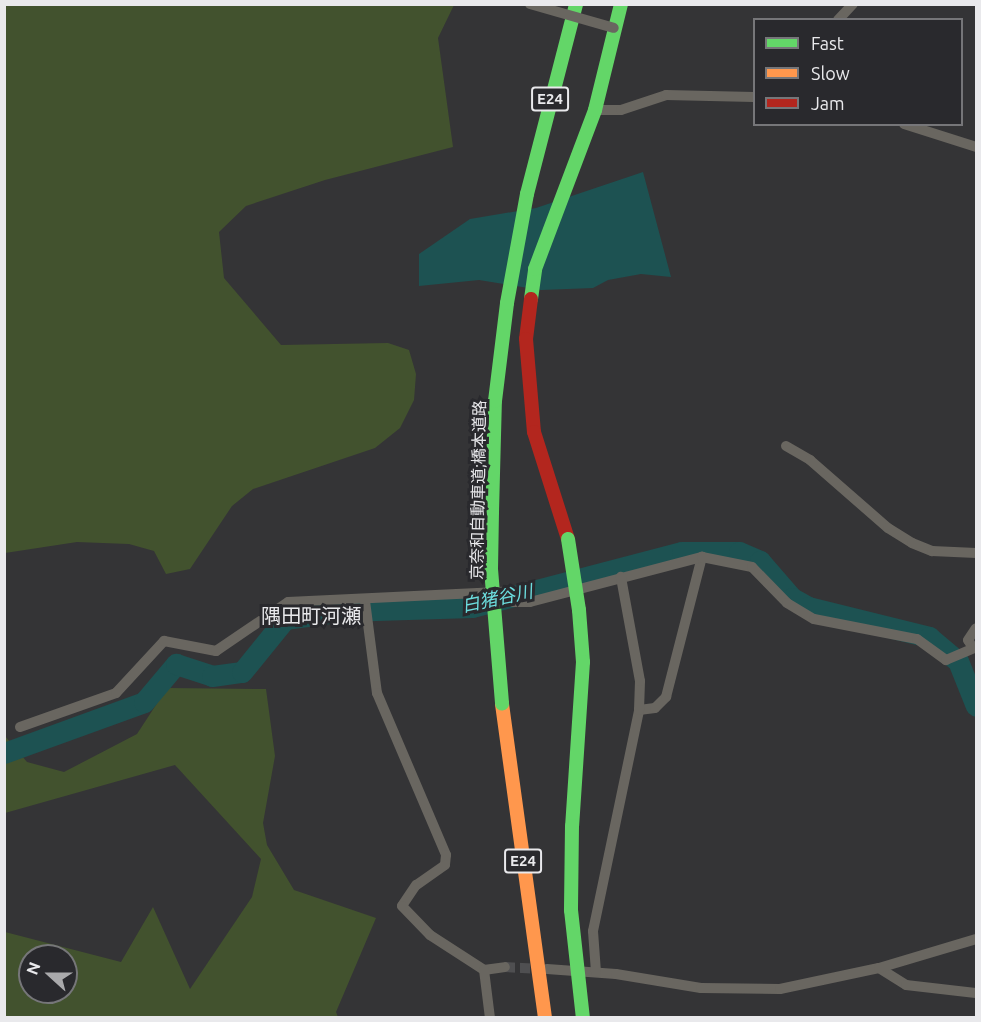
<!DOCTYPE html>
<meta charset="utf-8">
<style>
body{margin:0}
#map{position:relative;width:981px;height:1022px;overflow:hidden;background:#343436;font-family:Ubuntu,"Noto Sans JP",sans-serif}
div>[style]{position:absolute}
.green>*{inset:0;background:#42522e}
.water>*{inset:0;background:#1d5252}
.river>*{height:21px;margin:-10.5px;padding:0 10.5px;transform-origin:10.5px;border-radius:10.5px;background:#1d5252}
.street-tunnel>*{height:10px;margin-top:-5px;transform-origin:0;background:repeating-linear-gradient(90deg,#4f4f51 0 10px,transparent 0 15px)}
.street>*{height:10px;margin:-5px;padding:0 5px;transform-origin:5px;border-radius:5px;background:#696660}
.fast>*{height:14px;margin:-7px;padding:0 7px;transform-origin:7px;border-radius:7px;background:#63d668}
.slow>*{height:14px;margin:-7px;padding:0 7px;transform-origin:7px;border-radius:7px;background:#ff974d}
.jam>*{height:14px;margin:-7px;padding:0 7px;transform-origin:7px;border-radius:7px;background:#b3261e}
.street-bridge>*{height:10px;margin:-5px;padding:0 5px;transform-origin:5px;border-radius:5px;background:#696660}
.fast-bridge>*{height:14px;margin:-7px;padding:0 7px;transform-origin:7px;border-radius:7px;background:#63d668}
span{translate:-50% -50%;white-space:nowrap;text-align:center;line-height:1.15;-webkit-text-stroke:6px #29292d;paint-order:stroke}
.shield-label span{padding:2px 4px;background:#29292d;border:2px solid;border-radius:4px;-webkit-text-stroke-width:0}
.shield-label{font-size:15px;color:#e9e9ec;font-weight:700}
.street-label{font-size:16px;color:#e9e9ec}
.water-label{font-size:18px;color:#6cddde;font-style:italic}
.quarter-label{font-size:20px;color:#e9e9ec}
.frame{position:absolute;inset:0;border:6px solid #e9e9ec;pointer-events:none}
.legend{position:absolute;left:753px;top:18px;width:210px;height:108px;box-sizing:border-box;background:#29292d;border:2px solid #767679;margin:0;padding:8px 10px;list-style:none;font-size:18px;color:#e9e9ec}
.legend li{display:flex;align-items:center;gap:12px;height:30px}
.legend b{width:30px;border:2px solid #767679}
.north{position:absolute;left:18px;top:944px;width:60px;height:60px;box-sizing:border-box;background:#29292d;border:2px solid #767679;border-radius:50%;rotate:291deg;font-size:16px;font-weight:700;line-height:24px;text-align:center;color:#e9e9ec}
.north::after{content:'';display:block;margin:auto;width:21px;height:27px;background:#aaaaac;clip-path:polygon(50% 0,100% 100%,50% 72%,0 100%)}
</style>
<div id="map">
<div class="green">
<i style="clip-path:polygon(4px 5px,454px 5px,438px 38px,453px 147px,325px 180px,246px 206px,219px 232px,224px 278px,281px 345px,388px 343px,409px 350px,416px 374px,414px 400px,400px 428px,375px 448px,253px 489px,232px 506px,190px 569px,166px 574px,154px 551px,129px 544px,77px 542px,5px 553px)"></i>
<i style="clip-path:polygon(evenodd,167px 688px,266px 689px,275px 756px,263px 823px,267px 845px,294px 890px,376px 918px,336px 1012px,338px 1017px,5px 1017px,5px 932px,121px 962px,153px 907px,190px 989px,252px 897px,261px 859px,175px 765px,5px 813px,5px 736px,27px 762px,64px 772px,137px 734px,167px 688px,30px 956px,66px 956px,66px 992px,30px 992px,30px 956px)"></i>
</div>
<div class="water">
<i style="clip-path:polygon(643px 172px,671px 277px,641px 274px,608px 280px,593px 288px,541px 290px,479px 280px,419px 286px,419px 254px,470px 219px,536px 208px)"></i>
</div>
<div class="river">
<i style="left:4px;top:753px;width:149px;rotate:-20deg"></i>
<i style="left:144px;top:702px;width:50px;rotate:-49.9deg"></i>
<i style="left:176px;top:664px;width:38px;rotate:18deg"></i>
<i style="left:212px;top:676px;width:30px;rotate:-8deg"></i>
<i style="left:242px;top:672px;width:68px;rotate:-50.9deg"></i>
<i style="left:285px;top:619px;width:60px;rotate:-7.7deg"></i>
<i style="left:344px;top:611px;width:128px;rotate:-1.8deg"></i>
<i style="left:472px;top:607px;width:217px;rotate:-14.7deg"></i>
<i style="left:682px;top:552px;width:57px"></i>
<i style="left:739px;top:552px;width:23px;rotate:23deg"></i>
<i style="left:760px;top:561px;width:49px;rotate:49.1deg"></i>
<i style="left:792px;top:598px;width:18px;rotate:29deg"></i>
<i style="left:808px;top:607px;width:125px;rotate:13.9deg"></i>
<i style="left:929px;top:637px;width:38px;rotate:40deg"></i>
<i style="left:958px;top:661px;width:48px;rotate:68.2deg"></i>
</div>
<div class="street-tunnel">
<i style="left:505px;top:967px;width:36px;rotate:3deg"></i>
</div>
<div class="street">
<i style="left:838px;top:20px;width:22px;rotate:-47deg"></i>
<i style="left:595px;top:110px;width:26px"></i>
<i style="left:621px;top:110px;width:47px;rotate:-18.4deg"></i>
<i style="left:666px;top:95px;width:88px;rotate:1.3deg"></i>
<i style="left:904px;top:124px;width:76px;rotate:17.7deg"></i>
<i style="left:786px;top:446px;width:28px;rotate:30deg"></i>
<i style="left:810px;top:460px;width:103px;rotate:41.1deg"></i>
<i style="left:888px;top:528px;width:28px;rotate:32deg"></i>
<i style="left:912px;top:543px;width:22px;rotate:22deg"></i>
<i style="left:932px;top:551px;width:44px;rotate:2.6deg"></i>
<i style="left:365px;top:601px;width:93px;rotate:82.6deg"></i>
<i style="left:377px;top:693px;width:176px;rotate:66.9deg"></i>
<i style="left:446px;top:855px;width:10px;rotate:96deg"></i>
<i style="left:445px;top:865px;width:35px;rotate:145deg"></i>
<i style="left:416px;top:885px;width:25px;rotate:124deg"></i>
<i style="left:402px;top:906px;width:40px;rotate:46deg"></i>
<i style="left:430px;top:935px;width:64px;rotate:32.9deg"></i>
<i style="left:484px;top:970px;width:21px;rotate:-8deg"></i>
<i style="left:973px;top:648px;width:9px;rotate:-122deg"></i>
<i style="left:968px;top:640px;width:14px;rotate:-56deg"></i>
<i style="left:639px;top:710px;width:16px;rotate:-7deg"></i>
<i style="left:655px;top:708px;width:16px;rotate:-45deg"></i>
<i style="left:666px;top:697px;width:145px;rotate:-75.6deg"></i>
<i style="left:20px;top:727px;width:102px;rotate:-19.5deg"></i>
<i style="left:116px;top:693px;width:71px;rotate:-47.3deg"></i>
<i style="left:164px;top:641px;width:53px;rotate:10.9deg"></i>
<i style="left:216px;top:651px;width:87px;rotate:-34.2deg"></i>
<i style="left:288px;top:602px;width:216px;rotate:-2.7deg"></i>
<i style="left:504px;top:592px;width:13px;rotate:48deg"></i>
<i style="left:513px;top:602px;width:17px"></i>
<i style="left:530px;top:602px;width:178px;rotate:-14.7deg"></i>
<i style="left:702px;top:557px;width:51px;rotate:11.3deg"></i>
<i style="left:752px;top:567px;width:50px;rotate:45.8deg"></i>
<i style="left:787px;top:603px;width:31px;rotate:31deg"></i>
<i style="left:814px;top:619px;width:105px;rotate:11deg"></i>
<i style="left:917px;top:639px;width:36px;rotate:36deg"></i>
<i style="left:946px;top:660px;width:33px;rotate:-23deg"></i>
<i style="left:879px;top:968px;width:32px;rotate:32deg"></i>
<i style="left:906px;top:985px;width:70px;rotate:6.5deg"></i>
<i style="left:547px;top:969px;width:69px;rotate:4.1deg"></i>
<i style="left:616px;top:974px;width:86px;rotate:9.4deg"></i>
<i style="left:701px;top:988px;width:79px;rotate:0.7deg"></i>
<i style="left:780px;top:989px;width:101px;rotate:-12deg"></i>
<i style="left:879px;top:968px;width:101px;rotate:-16.6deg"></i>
<i style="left:484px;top:970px;width:48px;rotate:82.9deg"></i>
<i style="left:596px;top:972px;width:41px;rotate:-94.2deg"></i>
<i style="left:593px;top:931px;width:226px;rotate:-78.2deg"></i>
<i style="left:639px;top:710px;width:29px;rotate:-88deg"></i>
<i style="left:640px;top:681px;width:106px;rotate:-100.4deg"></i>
</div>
<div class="fast">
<i style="left:531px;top:299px;width:30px;rotate:-82deg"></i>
<i style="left:535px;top:269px;width:170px;rotate:-69.3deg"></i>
<i style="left:595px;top:110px;width:109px;rotate:-76.2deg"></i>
<i style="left:492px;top:512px;width:111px;rotate:-88.5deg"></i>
<i style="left:495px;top:401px;width:99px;rotate:-83deg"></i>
<i style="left:507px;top:303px;width:111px;rotate:-79.6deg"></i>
<i style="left:527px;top:194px;width:196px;rotate:-75.5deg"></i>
<i style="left:579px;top:610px;width:52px;rotate:85.6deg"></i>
<i style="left:583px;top:662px;width:164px;rotate:93.8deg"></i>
<i style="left:572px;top:826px;width:84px;rotate:90.7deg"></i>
<i style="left:571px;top:910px;width:109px;rotate:83.7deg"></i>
</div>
<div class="slow">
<i style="left:502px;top:704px;width:317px;rotate:82.2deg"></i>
</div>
<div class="jam">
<i style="left:531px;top:299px;width:40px;rotate:97.1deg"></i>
<i style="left:526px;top:339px;width:93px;rotate:85.1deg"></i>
<i style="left:534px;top:432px;width:112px;rotate:72.4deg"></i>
</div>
<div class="street-bridge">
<i style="left:530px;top:4px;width:87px;rotate:15.9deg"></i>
</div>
<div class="fast-bridge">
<i style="left:492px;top:512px;width:57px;rotate:91deg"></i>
<i style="left:491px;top:569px;width:135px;rotate:85.3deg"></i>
<i style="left:568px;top:539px;width:72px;rotate:81.2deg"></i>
</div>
<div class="shield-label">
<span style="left:550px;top:99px">E24</span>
<span style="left:523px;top:861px">E24</span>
</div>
<div class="street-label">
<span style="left:478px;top:490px;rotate:-89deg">京奈和自動車道;橋本道路</span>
</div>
<div class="water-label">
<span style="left:497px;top:598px;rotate:-12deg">白猪谷川</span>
</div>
<div class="quarter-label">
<span style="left:311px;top:615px">隅田町河瀬</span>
</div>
<div class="frame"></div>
<ul class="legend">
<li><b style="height:8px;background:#63d668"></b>Fast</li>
<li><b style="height:8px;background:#ff974d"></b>Slow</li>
<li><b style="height:8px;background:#b3261e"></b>Jam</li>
</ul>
<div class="north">N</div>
</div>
